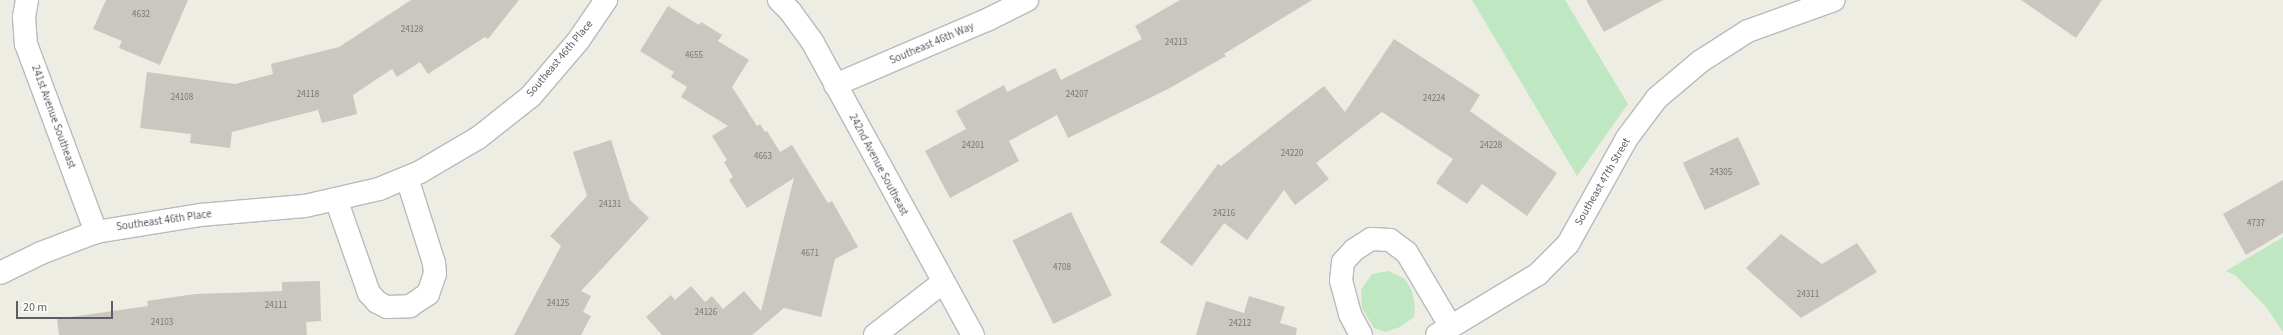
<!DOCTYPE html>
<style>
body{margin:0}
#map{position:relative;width:2283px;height:335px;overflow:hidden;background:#eeede3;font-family:"Source Sans 3",sans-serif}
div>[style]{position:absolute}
.green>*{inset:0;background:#bee7c2}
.building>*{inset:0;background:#c9c7c0;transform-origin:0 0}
.roads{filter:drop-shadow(1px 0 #b8bac0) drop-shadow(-1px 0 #b8bac0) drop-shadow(0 1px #b8bac0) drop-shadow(0 -1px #b8bac0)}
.street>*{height:22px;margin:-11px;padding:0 11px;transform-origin:11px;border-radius:11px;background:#fff}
span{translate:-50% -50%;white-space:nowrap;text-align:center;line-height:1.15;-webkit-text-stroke:3px #fff;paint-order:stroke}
.number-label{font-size:9px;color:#76787b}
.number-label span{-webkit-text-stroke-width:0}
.street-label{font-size:11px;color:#5b5e64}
.scale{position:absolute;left:16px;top:301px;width:97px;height:18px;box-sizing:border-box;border:2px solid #5b5e64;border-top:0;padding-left:5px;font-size:12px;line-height:14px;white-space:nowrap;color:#5b5e64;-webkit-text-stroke:3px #fff;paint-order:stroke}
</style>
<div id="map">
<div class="green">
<i style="clip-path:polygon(1472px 0,1565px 0,1628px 104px,1577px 176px)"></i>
<i style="clip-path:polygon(2283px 237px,2283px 332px,2267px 308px,2236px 276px,2226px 271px)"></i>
<i style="clip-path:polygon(1388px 271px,1405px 279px,1412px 291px,1415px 307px,1414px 317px,1400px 327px,1385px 332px,1374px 328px,1362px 308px,1361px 290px,1372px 274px)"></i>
</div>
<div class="building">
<i style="clip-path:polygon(106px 0,188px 0,160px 65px,119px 48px,122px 41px,93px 29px)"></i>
<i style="clip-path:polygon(411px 0,519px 0,488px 39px,485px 37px,428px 74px,420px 62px,397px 77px,392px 69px,353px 95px,357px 114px,322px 123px,318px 110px,232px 132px,230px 148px,190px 143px,191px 134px,140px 128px,147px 72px,235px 84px,273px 74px,271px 64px,339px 47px)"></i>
<i style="clip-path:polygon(1180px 0,1312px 0,1224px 54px,1226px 56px,1168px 89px,1068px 138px,1057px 115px,1009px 141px,1019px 161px,950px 198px,925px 151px,966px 129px,956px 111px,1004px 85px,1007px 92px,1055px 68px,1061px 80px,1142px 39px,1135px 26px)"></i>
<i style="clip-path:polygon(1586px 0,1663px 0,1604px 32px)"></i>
<i style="clip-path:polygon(2021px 0,2102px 0,2076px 38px)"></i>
<i style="clip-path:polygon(668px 6px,699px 25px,701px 22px,722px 35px,718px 41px,749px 60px,732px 87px,757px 126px,760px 124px,765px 132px,767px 131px,780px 152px,792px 145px,828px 203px,832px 201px,858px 247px,835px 259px,821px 317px,784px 308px,752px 335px,662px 335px,646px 317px,671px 295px,675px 300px,691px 286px,705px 302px,712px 296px,723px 309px,744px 291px,761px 311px,794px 178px,747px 208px,729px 180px,733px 177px,724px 162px,727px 160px,712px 136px,728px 126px,681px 97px,687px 87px,671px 77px,674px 72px,640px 51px)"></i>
<i style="clip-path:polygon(1394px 39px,1480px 95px,1470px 111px,1557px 173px,1527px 216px,1482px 184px,1467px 204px,1436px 183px,1453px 159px,1382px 112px,1316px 163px,1329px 179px,1295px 205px,1284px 190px,1247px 240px,1224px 223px,1192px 266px,1160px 242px,1218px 164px,1221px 166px,1324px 86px,1345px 112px)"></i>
<i style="left:1738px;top:137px;width:52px;height:61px;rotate:65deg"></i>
<i style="clip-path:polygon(611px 140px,630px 200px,649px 218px,581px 291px,591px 296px,583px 312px,591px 316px,581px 335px,514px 335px,561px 246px,550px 236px,587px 196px,573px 152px)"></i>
<i style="clip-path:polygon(2283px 180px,2283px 233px,2246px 255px,2223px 214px)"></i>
<i style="left:1071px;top:212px;width:93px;height:65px;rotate:64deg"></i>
<i style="clip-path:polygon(1781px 234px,1822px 264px,1857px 243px,1877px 272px,1801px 318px,1746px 268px)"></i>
<i style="clip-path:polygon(320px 281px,321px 321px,306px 322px,307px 335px,59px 335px,57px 319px,148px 306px,147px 301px,195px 294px,282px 291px,282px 282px)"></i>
<i style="clip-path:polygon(1249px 296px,1285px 307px,1280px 323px,1297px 328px,1296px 335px,1196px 335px,1206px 301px,1244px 313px)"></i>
</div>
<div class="roads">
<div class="street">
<i style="left:27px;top:0;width:17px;rotate:100deg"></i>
<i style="left:24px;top:17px;width:27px;rotate:86deg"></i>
<i style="left:26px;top:44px;width:201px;rotate:69.6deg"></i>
<i style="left:779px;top:0;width:16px;rotate:45deg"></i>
<i style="left:790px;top:11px;width:39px;rotate:54deg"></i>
<i style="left:813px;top:43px;width:333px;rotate:61.3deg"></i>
<i style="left:835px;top:85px;width:165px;rotate:-23.2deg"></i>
<i style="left:987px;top:20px;width:45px;rotate:-26.6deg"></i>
<i style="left:336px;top:199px;width:100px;rotate:70.7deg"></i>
<i style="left:369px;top:293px;width:12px;rotate:48deg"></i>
<i style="left:377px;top:302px;width:11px;rotate:27deg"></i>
<i style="left:387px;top:307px;width:23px;rotate:-2deg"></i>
<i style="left:410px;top:306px;width:22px;rotate:-34deg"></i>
<i style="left:428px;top:294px;width:21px;rotate:-71deg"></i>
<i style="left:435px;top:274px;width:11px;rotate:-95deg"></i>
<i style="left:434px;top:263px;width:89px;rotate:-107.6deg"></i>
<i style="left:0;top:273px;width:46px;rotate:-26deg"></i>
<i style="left:41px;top:253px;width:59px;rotate:-20.9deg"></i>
<i style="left:96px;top:232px;width:105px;rotate:-9.3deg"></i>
<i style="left:200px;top:215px;width:105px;rotate:-4.9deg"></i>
<i style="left:305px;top:206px;width:76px;rotate:-12.9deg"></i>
<i style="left:379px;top:189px;width:44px;rotate:-22.5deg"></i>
<i style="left:420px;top:172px;width:67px;rotate:-30.4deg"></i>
<i style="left:478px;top:138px;width:68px;rotate:-38.4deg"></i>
<i style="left:531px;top:96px;width:72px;rotate:-49.5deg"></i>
<i style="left:578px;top:41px;width:50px;rotate:-55.7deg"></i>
<i style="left:875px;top:335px;width:85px;rotate:-37.8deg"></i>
<i style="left:1361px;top:335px;width:24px;rotate:-118deg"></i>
<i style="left:1350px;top:314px;width:34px;rotate:-105deg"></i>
<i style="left:1341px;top:281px;width:19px;rotate:-84deg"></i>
<i style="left:1343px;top:262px;width:16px;rotate:-47deg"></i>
<i style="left:1354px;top:250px;width:20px;rotate:-33deg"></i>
<i style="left:1371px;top:239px;width:19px;rotate:3deg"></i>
<i style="left:1390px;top:240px;width:21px;rotate:37deg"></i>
<i style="left:1407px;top:253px;width:86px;rotate:59.3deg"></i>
<i style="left:1437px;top:335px;width:118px;rotate:-31.1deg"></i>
<i style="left:1538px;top:274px;width:42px;rotate:-45deg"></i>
<i style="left:1568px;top:244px;width:121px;rotate:-60.9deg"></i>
<i style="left:1627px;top:138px;width:50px;rotate:-53.1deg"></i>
<i style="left:1657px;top:98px;width:57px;rotate:-40.1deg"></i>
<i style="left:1701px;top:61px;width:56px;rotate:-32.6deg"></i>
<i style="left:1748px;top:31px;width:91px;rotate:-19.8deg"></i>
</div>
</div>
<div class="number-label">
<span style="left:141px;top:15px">4632</span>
<span style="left:412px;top:30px">24128</span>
<span style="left:1176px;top:43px">24213</span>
<span style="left:694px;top:56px">4655</span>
<span style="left:308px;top:95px">24118</span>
<span style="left:1077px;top:95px">24207</span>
<span style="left:182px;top:98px">24108</span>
<span style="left:1434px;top:99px">24224</span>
<span style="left:973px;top:146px">24201</span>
<span style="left:1491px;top:146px">24228</span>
<span style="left:1292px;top:154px">24220</span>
<span style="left:763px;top:157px">4663</span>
<span style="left:1721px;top:173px">24305</span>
<span style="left:610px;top:205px">24131</span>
<span style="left:1224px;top:214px">24216</span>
<span style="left:2256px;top:224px">4737</span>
<span style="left:810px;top:254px">4671</span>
<span style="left:1062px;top:268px">4708</span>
<span style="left:1808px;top:295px">24311</span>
<span style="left:558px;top:304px">24125</span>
<span style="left:276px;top:306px">24111</span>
<span style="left:706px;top:313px">24126</span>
<span style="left:162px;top:323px">24103</span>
<span style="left:1240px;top:324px">24212</span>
</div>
<div class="street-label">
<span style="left:932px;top:44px;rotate:-23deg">Southeast 46th Way</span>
<span style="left:560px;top:59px;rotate:-50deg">Southeast 46th Place</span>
<span style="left:53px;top:117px;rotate:70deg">241st Avenue Southeast</span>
<span style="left:878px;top:165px;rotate:62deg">242nd Avenue Southeast</span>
<span style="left:1603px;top:182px;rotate:-60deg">Southeast 47th Street</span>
<span style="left:164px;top:221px;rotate:-8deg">Southeast 46th Place</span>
</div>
<div class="scale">20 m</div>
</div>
